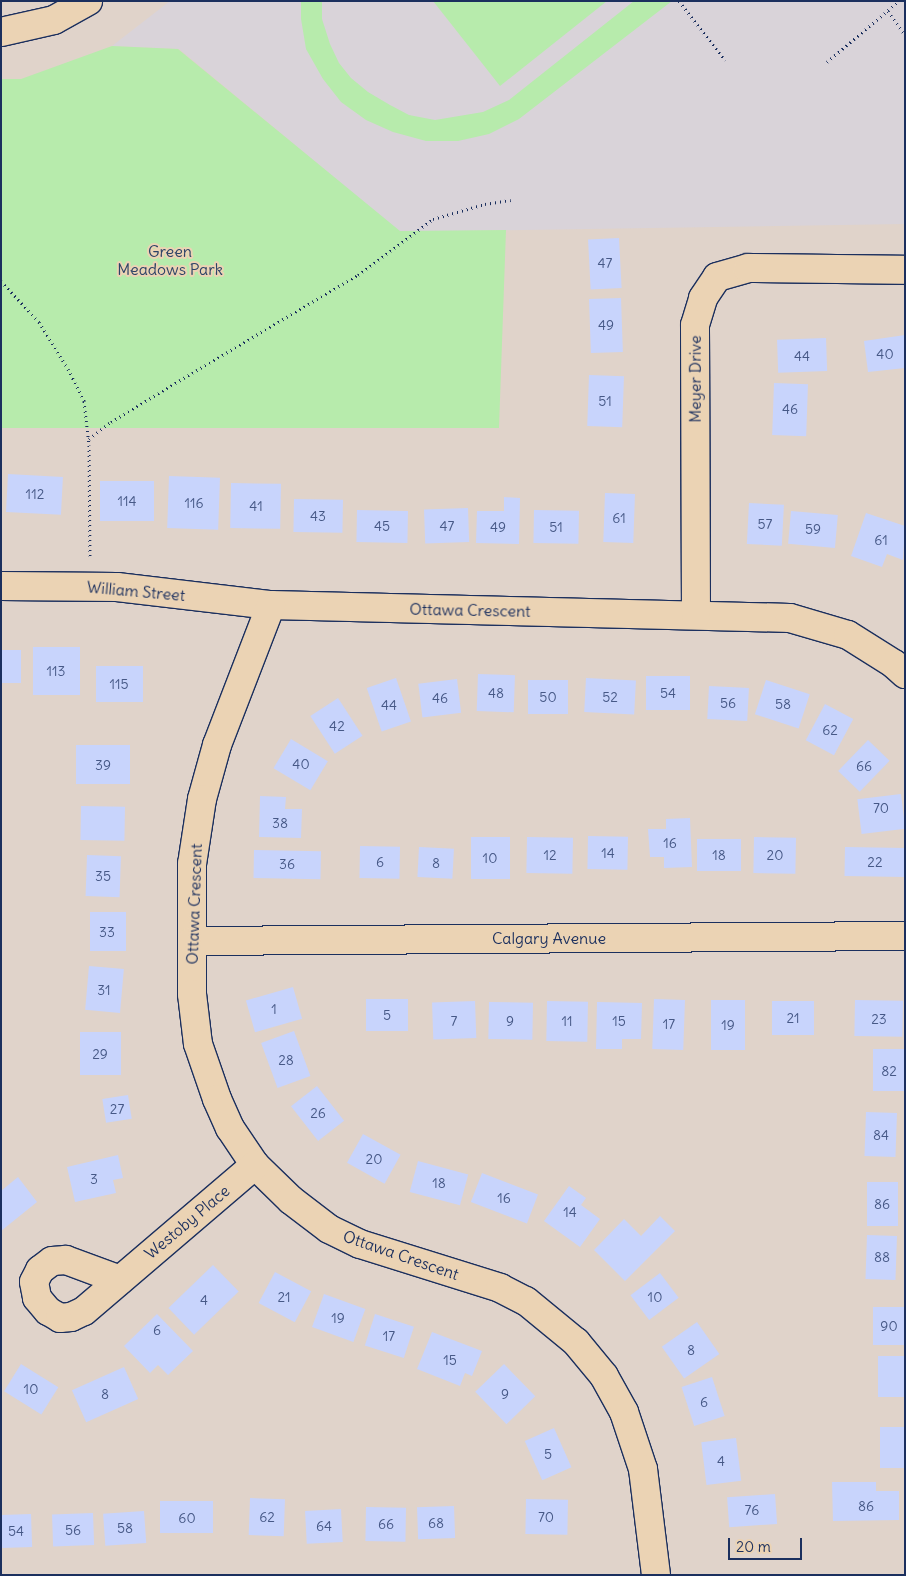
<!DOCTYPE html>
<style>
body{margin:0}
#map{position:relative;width:906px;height:1576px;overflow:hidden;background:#e0d3ca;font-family:Delius,sans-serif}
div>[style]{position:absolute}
.built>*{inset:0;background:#d9d3d9}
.green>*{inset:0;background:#b7ebac}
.building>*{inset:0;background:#c8d4fc;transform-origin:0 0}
.path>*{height:3px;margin-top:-1.5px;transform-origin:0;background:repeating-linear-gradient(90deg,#1b2f5e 0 1px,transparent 0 5px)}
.roads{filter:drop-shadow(1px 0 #1b2f5e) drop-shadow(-1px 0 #1b2f5e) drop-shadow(0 1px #1b2f5e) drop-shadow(0 -1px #1b2f5e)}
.minor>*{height:28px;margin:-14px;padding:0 14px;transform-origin:14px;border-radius:14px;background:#ebd3b4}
.major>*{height:28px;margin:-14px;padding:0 14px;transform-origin:14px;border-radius:14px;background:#ebd3b4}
span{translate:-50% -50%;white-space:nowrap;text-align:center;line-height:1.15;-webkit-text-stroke:4px #ebd3b4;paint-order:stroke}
.number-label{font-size:14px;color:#465886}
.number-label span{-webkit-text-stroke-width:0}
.park-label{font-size:16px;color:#2b4266}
.street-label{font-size:16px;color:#1b2f5e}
.frame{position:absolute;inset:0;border:2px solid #1b2f5e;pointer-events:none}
.scale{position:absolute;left:728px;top:1538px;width:74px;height:22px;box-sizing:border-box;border:2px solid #1b2f5e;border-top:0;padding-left:6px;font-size:15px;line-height:18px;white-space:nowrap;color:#1b2f5e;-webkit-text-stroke:4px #ebd3b4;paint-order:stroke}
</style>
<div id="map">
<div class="built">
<i style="clip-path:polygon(170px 1px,905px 1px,905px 224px,400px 232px,179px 49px,112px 46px)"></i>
</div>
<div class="green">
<i style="clip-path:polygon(301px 1px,322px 1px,322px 19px,330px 44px,339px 63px,351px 78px,368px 92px,390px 105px,409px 115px,435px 120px,483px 112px,509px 100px,634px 1px,672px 1px,519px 119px,489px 134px,458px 141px,426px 141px,393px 132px,366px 120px,341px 102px,323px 79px,306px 49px,301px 19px)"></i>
<i style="clip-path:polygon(433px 1px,607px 1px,500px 86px)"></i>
<i style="clip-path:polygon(112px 46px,178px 49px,400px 231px,506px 230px,499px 428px,1px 428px,1px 79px,21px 79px)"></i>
</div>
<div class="building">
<i style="left:619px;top:238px;width:50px;height:31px;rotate:87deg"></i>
<i style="left:621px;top:298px;width:54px;height:32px;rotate:88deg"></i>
<i style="clip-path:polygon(905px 335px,905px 368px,868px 372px,864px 341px)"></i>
<i style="left:826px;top:338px;width:33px;height:49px;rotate:88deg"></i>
<i style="left:589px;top:375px;width:35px;height:51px;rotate:2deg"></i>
<i style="left:774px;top:383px;width:34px;height:52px;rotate:2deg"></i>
<i style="left:8px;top:474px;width:55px;height:38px;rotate:3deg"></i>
<i style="left:169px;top:476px;width:51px;height:52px;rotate:2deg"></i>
<i style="left:154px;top:481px;width:40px;height:54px;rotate:90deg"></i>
<i style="left:231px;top:483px;width:50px;height:45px;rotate:1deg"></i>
<i style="left:605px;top:493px;width:30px;height:49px;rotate:2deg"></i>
<i style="clip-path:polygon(504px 497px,520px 498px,519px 544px,476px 543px,477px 511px,504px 511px)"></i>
<i style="left:294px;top:499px;width:49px;height:33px;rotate:1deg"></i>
<i style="left:749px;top:503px;width:35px;height:41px;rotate:3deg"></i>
<i style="left:468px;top:508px;width:34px;height:44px;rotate:88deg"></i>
<i style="left:357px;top:510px;width:51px;height:32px;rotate:1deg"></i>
<i style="left:534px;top:510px;width:45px;height:33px;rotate:1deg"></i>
<i style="left:791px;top:511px;width:47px;height:33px;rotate:5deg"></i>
<i style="clip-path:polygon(866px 513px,905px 526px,903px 560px,887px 554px,882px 567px,851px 556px)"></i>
<i style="left:33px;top:647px;width:47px;height:48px"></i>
<i style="left:1px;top:650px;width:20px;height:33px"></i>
<i style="left:143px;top:666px;width:36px;height:47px;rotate:90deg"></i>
<i style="left:478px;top:674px;width:37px;height:37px;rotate:2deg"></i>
<i style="left:646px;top:676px;width:44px;height:34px"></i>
<i style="left:396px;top:678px;width:46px;height:31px;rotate:71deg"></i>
<i style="left:586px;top:678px;width:50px;height:34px;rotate:3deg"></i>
<i style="left:457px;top:679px;width:34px;height:39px;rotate:83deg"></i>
<i style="left:528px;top:680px;width:40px;height:34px"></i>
<i style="left:766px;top:680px;width:46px;height:36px;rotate:18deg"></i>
<i style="left:709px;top:686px;width:40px;height:33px;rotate:3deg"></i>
<i style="left:338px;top:698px;width:45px;height:33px;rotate:57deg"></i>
<i style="left:825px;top:704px;width:32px;height:41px;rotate:28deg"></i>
<i style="left:291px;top:739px;width:43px;height:34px;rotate:31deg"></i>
<i style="left:868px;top:740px;width:30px;height:43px;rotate:44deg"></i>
<i style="left:130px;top:745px;width:39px;height:54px;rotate:90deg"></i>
<i style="left:901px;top:794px;width:35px;height:44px;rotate:83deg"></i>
<i style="clip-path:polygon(260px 796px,286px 797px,285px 809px,302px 809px,301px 838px,259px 837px)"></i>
<i style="left:81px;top:806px;width:44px;height:34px;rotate:1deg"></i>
<i style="clip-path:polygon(690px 818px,692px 867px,664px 868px,664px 857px,650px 857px,648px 829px,666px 829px,666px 819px)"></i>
<i style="left:588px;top:836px;width:40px;height:33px;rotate:1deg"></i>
<i style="left:471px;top:837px;width:39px;height:42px"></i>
<i style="left:527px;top:837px;width:46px;height:36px;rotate:1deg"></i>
<i style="left:754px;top:837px;width:42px;height:36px;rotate:1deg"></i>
<i style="left:697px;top:839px;width:44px;height:32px"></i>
<i style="left:360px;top:846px;width:40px;height:32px;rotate:1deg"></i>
<i style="left:419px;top:847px;width:35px;height:30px;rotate:3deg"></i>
<i style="left:845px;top:847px;width:60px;height:29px;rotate:1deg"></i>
<i style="left:254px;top:850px;width:67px;height:28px;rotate:1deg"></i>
<i style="left:87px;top:855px;width:34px;height:41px;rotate:2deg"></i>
<i style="left:90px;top:912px;width:36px;height:39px"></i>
<i style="left:89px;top:966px;width:35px;height:44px;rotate:5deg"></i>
<i style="left:293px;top:987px;width:33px;height:49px;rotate:74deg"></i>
<i style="left:366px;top:999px;width:42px;height:32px"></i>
<i style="left:654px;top:999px;width:31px;height:50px;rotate:2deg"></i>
<i style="left:711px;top:1000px;width:34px;height:50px"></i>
<i style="left:855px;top:1000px;width:48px;height:36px;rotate:1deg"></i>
<i style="left:475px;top:1001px;width:37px;height:43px;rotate:88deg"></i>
<i style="left:547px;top:1001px;width:41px;height:40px;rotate:1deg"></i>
<i style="left:772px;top:1001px;width:42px;height:34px"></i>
<i style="left:489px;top:1002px;width:44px;height:37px;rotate:1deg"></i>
<i style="clip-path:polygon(597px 1002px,642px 1003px,641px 1039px,622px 1039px,622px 1049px,596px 1049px)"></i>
<i style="left:294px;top:1031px;width:48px;height:35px;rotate:70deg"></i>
<i style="left:80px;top:1032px;width:41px;height:43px"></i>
<i style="left:905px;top:1049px;width:42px;height:32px;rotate:90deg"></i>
<i style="left:317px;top:1086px;width:44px;height:33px;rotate:52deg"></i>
<i style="left:128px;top:1095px;width:24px;height:26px;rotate:81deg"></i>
<i style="left:866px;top:1112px;width:31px;height:44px;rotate:2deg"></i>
<i style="left:363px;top:1134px;width:43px;height:33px;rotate:29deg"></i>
<i style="clip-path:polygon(118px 1155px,123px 1178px,113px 1180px,116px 1193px,75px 1202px,67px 1167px)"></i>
<i style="left:418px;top:1161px;width:52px;height:32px;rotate:15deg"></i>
<i style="left:482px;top:1173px;width:60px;height:31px;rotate:21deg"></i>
<i style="clip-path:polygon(18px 1177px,37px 1202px,1px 1231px,1px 1191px)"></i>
<i style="left:867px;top:1182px;width:31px;height:44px"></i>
<i style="clip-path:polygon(569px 1186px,586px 1198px,581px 1205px,600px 1219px,580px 1247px,544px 1221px)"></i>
<i style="clip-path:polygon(660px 1216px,675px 1231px,625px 1281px,594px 1250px,624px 1219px,641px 1236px)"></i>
<i style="left:867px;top:1235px;width:30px;height:44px;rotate:2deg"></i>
<i style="left:213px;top:1265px;width:37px;height:62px;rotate:46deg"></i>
<i style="left:275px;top:1272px;width:41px;height:35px;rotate:28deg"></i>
<i style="left:660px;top:1273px;width:31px;height:37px;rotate:53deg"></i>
<i style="left:324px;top:1294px;width:44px;height:35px;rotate:20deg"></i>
<i style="left:905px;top:1307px;width:38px;height:32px;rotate:90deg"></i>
<i style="clip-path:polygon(157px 1314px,193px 1351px,168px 1375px,158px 1365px,150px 1373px,124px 1346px)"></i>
<i style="left:375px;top:1314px;width:41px;height:33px;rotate:18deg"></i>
<i style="left:697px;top:1322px;width:39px;height:43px;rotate:55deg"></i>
<i style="clip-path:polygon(432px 1332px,482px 1351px,472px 1376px,465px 1373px,460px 1386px,417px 1369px)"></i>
<i style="left:905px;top:1356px;width:41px;height:27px;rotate:90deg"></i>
<i style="left:21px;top:1364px;width:44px;height:32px;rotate:32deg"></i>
<i style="left:504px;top:1364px;width:45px;height:40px;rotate:46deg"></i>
<i style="left:124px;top:1367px;width:35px;height:57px;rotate:66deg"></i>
<i style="left:712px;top:1377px;width:41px;height:32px;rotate:72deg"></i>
<i style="left:905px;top:1427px;width:41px;height:25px;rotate:90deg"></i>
<i style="left:554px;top:1428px;width:43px;height:32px;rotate:66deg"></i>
<i style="left:736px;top:1438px;width:43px;height:35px;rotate:83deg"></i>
<i style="clip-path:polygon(832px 1482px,876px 1482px,876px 1491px,899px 1491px,899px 1520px,833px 1521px)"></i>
<i style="left:775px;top:1494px;width:30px;height:48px;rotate:86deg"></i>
<i style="left:250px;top:1498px;width:35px;height:37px;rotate:2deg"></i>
<i style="left:526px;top:1499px;width:42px;height:35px;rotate:1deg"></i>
<i style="left:213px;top:1501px;width:32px;height:53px;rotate:90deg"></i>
<i style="left:454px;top:1506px;width:32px;height:37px;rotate:88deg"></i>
<i style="left:366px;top:1507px;width:40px;height:34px;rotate:1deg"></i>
<i style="left:341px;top:1509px;width:33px;height:36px;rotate:87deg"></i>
<i style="left:144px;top:1511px;width:32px;height:41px;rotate:86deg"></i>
<i style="left:93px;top:1513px;width:32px;height:41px;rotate:88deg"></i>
<i style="left:31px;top:1514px;width:33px;height:30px;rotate:88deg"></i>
</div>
<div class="path">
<i style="left:679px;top:1px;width:75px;rotate:52.1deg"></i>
<i style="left:888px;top:11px;width:29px;rotate:55deg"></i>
<i style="left:827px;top:62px;width:94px;rotate:-40.3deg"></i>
<i style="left:1px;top:281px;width:56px;rotate:47.2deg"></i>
<i style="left:39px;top:322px;width:55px;rotate:58.3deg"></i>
<i style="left:68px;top:369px;width:36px;rotate:63deg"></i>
<i style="left:84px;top:401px;width:44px;rotate:83.5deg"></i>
<i style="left:89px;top:445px;width:111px;rotate:89.5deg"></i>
<i style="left:89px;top:439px;width:28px;rotate:-38deg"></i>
<i style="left:111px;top:422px;width:95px;rotate:-31.2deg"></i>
<i style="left:192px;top:373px;width:193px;rotate:-30.6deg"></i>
<i style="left:358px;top:275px;width:94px;rotate:-36.7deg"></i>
<i style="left:433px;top:219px;width:54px;rotate:-16.1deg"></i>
<i style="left:485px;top:204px;width:26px;rotate:-9deg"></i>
</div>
<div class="roads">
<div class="minor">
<i style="left:1px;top:586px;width:116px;rotate:0.5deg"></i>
<i style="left:117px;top:587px;width:155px;rotate:6.7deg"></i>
<i style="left:271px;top:605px;width:519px;rotate:1.43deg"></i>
<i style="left:790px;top:618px;width:60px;rotate:16.3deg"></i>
<i style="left:848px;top:635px;width:54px;rotate:32.2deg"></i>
<i style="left:894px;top:664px;width:15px;rotate:42deg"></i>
<i style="left:271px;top:605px;width:150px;rotate:111.1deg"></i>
<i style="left:217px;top:745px;width:56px;rotate:105.5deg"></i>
<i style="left:202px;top:799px;width:66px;rotate:98.7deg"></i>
<i style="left:192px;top:864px;width:130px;rotate:90deg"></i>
<i style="left:192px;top:994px;width:50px;rotate:83.2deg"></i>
<i style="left:198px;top:1044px;width:58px;rotate:70.9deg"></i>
<i style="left:217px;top:1099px;width:32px;rotate:66deg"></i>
<i style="left:230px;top:1128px;width:45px;rotate:56deg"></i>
<i style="left:255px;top:1165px;width:50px;rotate:44.2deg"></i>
<i style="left:291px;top:1200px;width:48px;rotate:37.3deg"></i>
<i style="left:329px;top:1229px;width:34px;rotate:26deg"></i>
<i style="left:360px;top:1244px;width:147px;rotate:17.4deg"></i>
<i style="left:500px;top:1288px;width:29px;rotate:27deg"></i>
<i style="left:526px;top:1301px;width:65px;rotate:39.4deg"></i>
<i style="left:576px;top:1342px;width:44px;rotate:50.5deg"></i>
<i style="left:604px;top:1376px;width:41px;rotate:60.9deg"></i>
<i style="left:624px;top:1412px;width:60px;rotate:71.6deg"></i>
<i style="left:643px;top:1469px;width:107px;rotate:83deg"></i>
<i style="left:696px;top:615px;width:290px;rotate:-90.2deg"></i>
<i style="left:695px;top:325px;width:28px;rotate:-73deg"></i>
<i style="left:703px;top:298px;width:25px;rotate:-56deg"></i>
<i style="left:717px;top:277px;width:32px;rotate:-16deg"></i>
<i style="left:748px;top:268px;width:157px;rotate:0.7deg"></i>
<i style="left:192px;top:941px;width:713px;rotate:-0.4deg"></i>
<i style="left:120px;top:1280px;width:58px;rotate:-159.7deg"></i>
<i style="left:66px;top:1260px;width:14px;rotate:176deg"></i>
<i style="left:52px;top:1261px;width:15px;rotate:143deg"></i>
<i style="left:40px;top:1270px;width:13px;rotate:117deg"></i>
<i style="left:34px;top:1282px;width:16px;rotate:79deg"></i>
<i style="left:37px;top:1298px;width:17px;rotate:50deg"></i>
<i style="left:48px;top:1311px;width:14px;rotate:30deg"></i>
<i style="left:60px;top:1318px;width:11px;rotate:-5deg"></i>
<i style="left:71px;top:1317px;width:14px;rotate:-25deg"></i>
<i style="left:84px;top:1311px;width:225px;rotate:-40.5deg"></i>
</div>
<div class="major">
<i style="left:1px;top:32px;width:54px;rotate:-12.8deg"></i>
<i style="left:54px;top:20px;width:39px;rotate:-29deg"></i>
</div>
</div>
<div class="number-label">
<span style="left:605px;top:263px">47</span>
<span style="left:606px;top:325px">49</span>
<span style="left:885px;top:354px">40</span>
<span style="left:802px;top:356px">44</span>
<span style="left:605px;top:401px">51</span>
<span style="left:790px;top:409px">46</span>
<span style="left:35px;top:494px">112</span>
<span style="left:127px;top:501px">114</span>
<span style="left:194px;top:503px">116</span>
<span style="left:256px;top:506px">41</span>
<span style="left:318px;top:516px">43</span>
<span style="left:619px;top:518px">61</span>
<span style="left:765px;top:524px">57</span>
<span style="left:382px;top:526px">45</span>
<span style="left:447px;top:526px">47</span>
<span style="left:498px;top:527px">49</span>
<span style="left:556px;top:527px">51</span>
<span style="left:813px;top:529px">59</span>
<span style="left:881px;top:540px">61</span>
<span style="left:56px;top:671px">113</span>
<span style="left:119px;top:684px">115</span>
<span style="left:496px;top:693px">48</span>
<span style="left:668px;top:693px">54</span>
<span style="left:548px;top:697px">50</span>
<span style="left:610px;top:697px">52</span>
<span style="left:440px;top:698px">46</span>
<span style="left:728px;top:703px">56</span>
<span style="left:783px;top:704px">58</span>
<span style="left:389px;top:705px">44</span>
<span style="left:337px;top:726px">42</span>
<span style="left:830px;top:730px">62</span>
<span style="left:301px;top:764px">40</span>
<span style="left:103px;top:765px">39</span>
<span style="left:864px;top:766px">66</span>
<span style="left:881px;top:808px">70</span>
<span style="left:280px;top:823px">38</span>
<span style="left:670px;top:843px">16</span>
<span style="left:608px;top:853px">14</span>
<span style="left:550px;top:855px">12</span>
<span style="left:719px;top:855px">18</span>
<span style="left:775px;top:855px">20</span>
<span style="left:490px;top:858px">10</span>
<span style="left:380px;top:862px">6</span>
<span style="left:875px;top:862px">22</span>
<span style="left:436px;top:863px">8</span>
<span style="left:287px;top:864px">36</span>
<span style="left:103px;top:876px">35</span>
<span style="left:107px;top:932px">33</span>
<span style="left:104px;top:990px">31</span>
<span style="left:274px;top:1009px">1</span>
<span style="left:387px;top:1015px">5</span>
<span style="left:793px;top:1018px">21</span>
<span style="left:879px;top:1019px">23</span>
<span style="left:454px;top:1021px">7</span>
<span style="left:510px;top:1021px">9</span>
<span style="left:567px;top:1021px">11</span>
<span style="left:619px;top:1021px">15</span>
<span style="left:669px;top:1024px">17</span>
<span style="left:728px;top:1025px">19</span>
<span style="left:100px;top:1054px">29</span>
<span style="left:286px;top:1060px">28</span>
<span style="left:889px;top:1071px">82</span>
<span style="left:117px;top:1109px">27</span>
<span style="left:318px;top:1113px">26</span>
<span style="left:881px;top:1135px">84</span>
<span style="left:374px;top:1159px">20</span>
<span style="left:94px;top:1179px">3</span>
<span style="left:439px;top:1183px">18</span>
<span style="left:504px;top:1198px">16</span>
<span style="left:882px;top:1204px">86</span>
<span style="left:570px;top:1212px">14</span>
<span style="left:882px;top:1257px">88</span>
<span style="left:284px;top:1297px">21</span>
<span style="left:655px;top:1297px">10</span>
<span style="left:204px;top:1300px">4</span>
<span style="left:338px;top:1318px">19</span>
<span style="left:889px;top:1326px">90</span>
<span style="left:157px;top:1330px">6</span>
<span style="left:389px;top:1336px">17</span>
<span style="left:691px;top:1350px">8</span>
<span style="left:450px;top:1360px">15</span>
<span style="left:31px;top:1389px">10</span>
<span style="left:105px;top:1394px">8</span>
<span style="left:505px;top:1394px">9</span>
<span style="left:704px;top:1402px">6</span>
<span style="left:548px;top:1454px">5</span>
<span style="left:721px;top:1461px">4</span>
<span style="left:866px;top:1506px">86</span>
<span style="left:752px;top:1510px">76</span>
<span style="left:267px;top:1517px">62</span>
<span style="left:546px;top:1517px">70</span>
<span style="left:187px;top:1518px">60</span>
<span style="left:436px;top:1523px">68</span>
<span style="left:386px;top:1524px">66</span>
<span style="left:324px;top:1526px">64</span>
<span style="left:125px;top:1528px">58</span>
<span style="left:73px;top:1530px">56</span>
<span style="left:16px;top:1531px">54</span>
</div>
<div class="park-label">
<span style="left:170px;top:260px">Green<br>Meadows Park</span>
</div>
<div class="street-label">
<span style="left:695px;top:379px;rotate:-90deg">Meyer Drive</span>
<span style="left:136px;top:591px;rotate:5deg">William Street</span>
<span style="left:470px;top:610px;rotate:1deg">Ottawa Crescent</span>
<span style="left:194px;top:904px;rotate:-88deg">Ottawa Crescent</span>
<span style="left:549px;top:938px">Calgary Avenue</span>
<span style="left:187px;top:1222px;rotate:-40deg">Westoby Place</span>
<span style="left:401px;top:1255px;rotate:19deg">Ottawa Crescent</span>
</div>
<div class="frame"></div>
<div class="scale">20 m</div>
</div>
